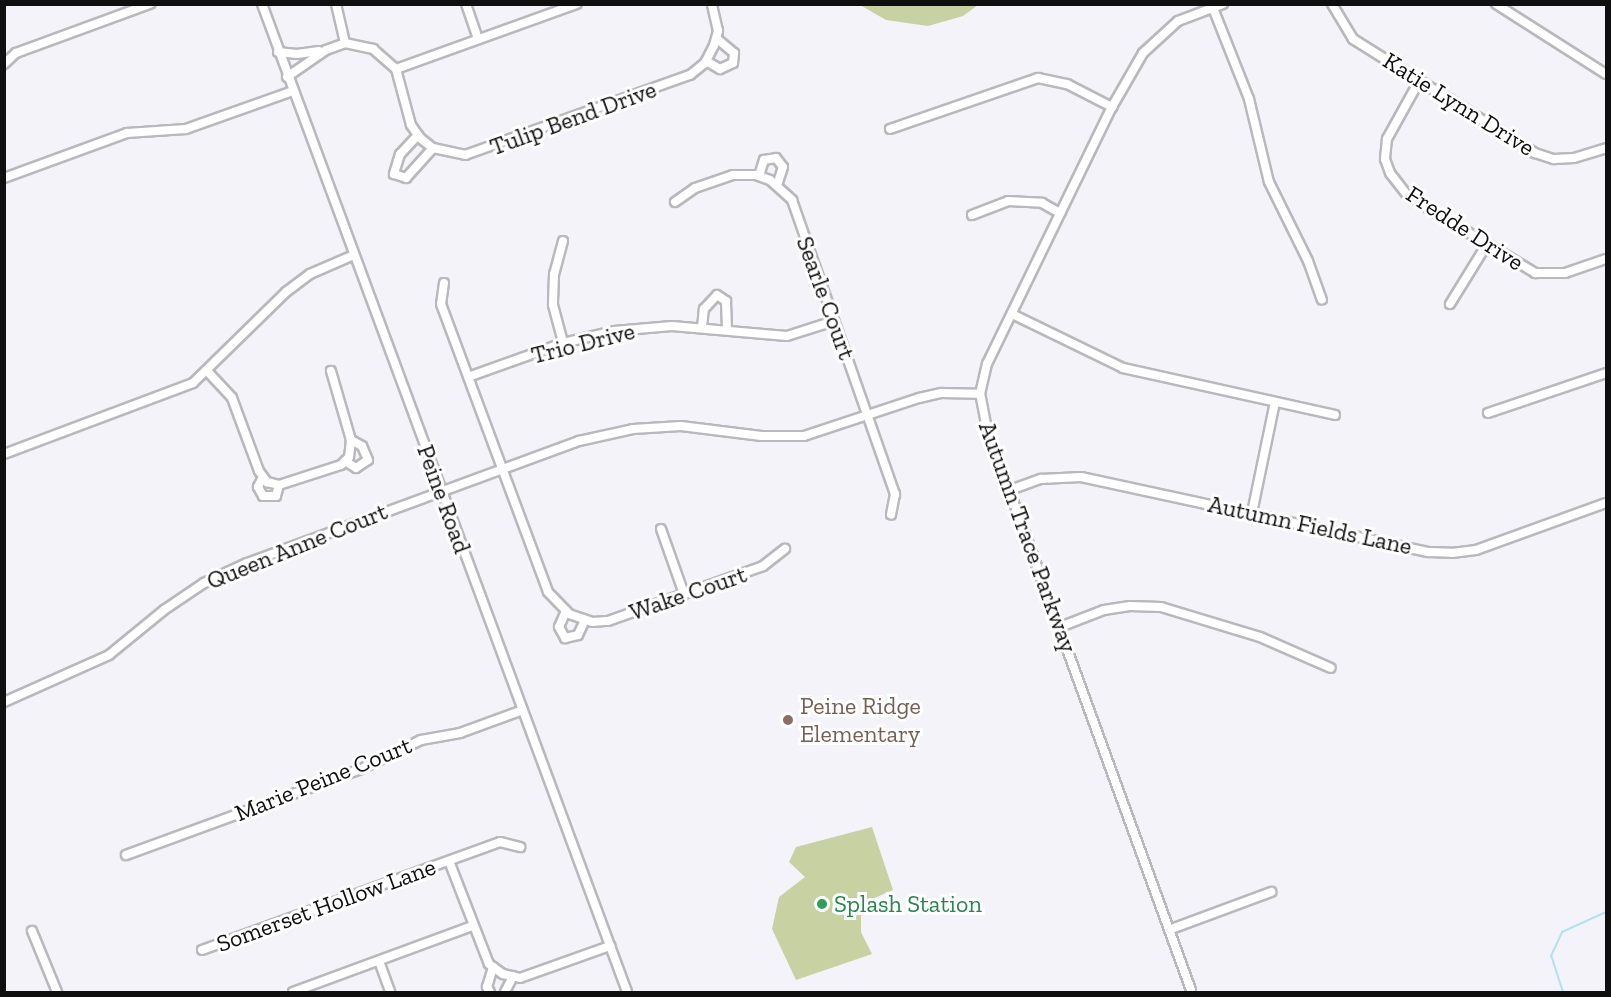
<!DOCTYPE html>
<style>
body{margin:0}
#map{position:relative;width:1611px;height:997px;overflow:hidden;background:#f4f3f9;font-family:"Zilla Slab",serif}
div>[style]{position:absolute}
.green>*{inset:0;background:#c8d1a2}
.stream>*{height:2px;margin:-1px;padding:0 1px;transform-origin:1px;border-radius:1px;background:#b0e1f6}
.roads{filter:drop-shadow(2px 0 #b8b8bd) drop-shadow(-2px 0 #b8b8bd) drop-shadow(0 2px #b8b8bd) drop-shadow(0 -2px #b8b8bd)}
.minor>*{height:8px;margin:-4px;padding:0 4px;transform-origin:4px;border-radius:4px;background:#fff}
.dots>*{width:16px;height:16px;translate:-50% -50%;box-sizing:border-box;border:3px solid #fff;border-radius:50%}
span{translate:-50% -50%;white-space:nowrap;text-align:center;line-height:1.15;-webkit-text-stroke:6px #fff;paint-order:stroke}
.street-label{font-size:24px;color:#0f0f10}
.education-label{font-size:24px;color:#785e54}
.left{translate:0 -50%;text-align:left}
.leisure-label{font-size:24px;color:#27864d}
.frame{position:absolute;inset:0;border:6px solid #0f0f10;pointer-events:none}
</style>
<div id="map">
<div class="green">
<i style="clip-path:polygon(860px 5px,859px 5px,978px 5px,963px 16px,928px 26px,886px 20px)"></i>
<i style="clip-path:polygon(872px 827px,893px 890px,870px 900px,861px 916px,861px 932px,872px 954px,796px 980px,772px 929px,779px 897px,805px 877px,789px 862px,796px 847px)"></i>
</div>
<div class="stream">
<i style="left:1563px;top:992px;width:38px;rotate:-108deg"></i>
<i style="left:1551px;top:956px;width:26px;rotate:-65deg"></i>
<i style="left:1562px;top:932px;width:48px;rotate:-24.4deg"></i>
</div>
<div class="roads">
<div class="minor">
<i style="left:262px;top:4px;width:1053px;rotate:69.72deg"></i>
<i style="left:336px;top:4px;width:40px;rotate:77deg"></i>
<i style="left:466px;top:4px;width:37px;rotate:71deg"></i>
<i style="left:1332px;top:4px;width:41px;rotate:59deg"></i>
<i style="left:1353px;top:39px;width:215px;rotate:32.1deg"></i>
<i style="left:1535px;top:153px;width:20px;rotate:18deg"></i>
<i style="left:1554px;top:159px;width:20px;rotate:-3deg"></i>
<i style="left:1574px;top:158px;width:34px;rotate:-17deg"></i>
<i style="left:1496px;top:4px;width:130px;rotate:32.5deg"></i>
<i style="left:1213px;top:8px;width:98px;rotate:68.4deg"></i>
<i style="left:1249px;top:99px;width:85px;rotate:76.5deg"></i>
<i style="left:1269px;top:182px;width:88px;rotate:63.7deg"></i>
<i style="left:1308px;top:261px;width:41px;rotate:70.3deg"></i>
<i style="left:278px;top:52px;width:19px;rotate:6deg"></i>
<i style="left:297px;top:54px;width:22px;rotate:-8deg"></i>
<i style="left:706px;top:61px;width:16px;rotate:30deg"></i>
<i style="left:720px;top:69px;width:14px;rotate:-25deg"></i>
<i style="left:733px;top:63px;width:10px;rotate:-84deg"></i>
<i style="left:734px;top:53px;width:23px;rotate:-140deg"></i>
<i style="left:4px;top:64px;width:16px;rotate:-43deg"></i>
<i style="left:16px;top:53px;width:143px;rotate:-20.1deg"></i>
<i style="left:396px;top:69px;width:192px;rotate:-19.8deg"></i>
<i style="left:287px;top:77px;width:47px;rotate:-34.7deg"></i>
<i style="left:326px;top:50px;width:20px;rotate:-20deg"></i>
<i style="left:345px;top:43px;width:29px;rotate:12deg"></i>
<i style="left:373px;top:49px;width:30px;rotate:41deg"></i>
<i style="left:396px;top:69px;width:58px;rotate:75deg"></i>
<i style="left:411px;top:125px;width:16px;rotate:55deg"></i>
<i style="left:420px;top:138px;width:16px;rotate:38deg"></i>
<i style="left:433px;top:148px;width:33px;rotate:12deg"></i>
<i style="left:465px;top:155px;width:239px;rotate:-19.6deg"></i>
<i style="left:690px;top:75px;width:19px;rotate:-39deg"></i>
<i style="left:705px;top:63px;width:20px;rotate:-63deg"></i>
<i style="left:714px;top:45px;width:15px;rotate:-74deg"></i>
<i style="left:718px;top:31px;width:28px;rotate:-103deg"></i>
<i style="left:1418px;top:83px;width:64px;rotate:119deg"></i>
<i style="left:1387px;top:139px;width:20px;rotate:96deg"></i>
<i style="left:1385px;top:159px;width:15px;rotate:70deg"></i>
<i style="left:1390px;top:173px;width:29px;rotate:52deg"></i>
<i style="left:1408px;top:196px;width:149px;rotate:31.2deg"></i>
<i style="left:1535px;top:273px;width:30px"></i>
<i style="left:1565px;top:273px;width:43px;rotate:-18.9deg"></i>
<i style="left:890px;top:129px;width:157px;rotate:-19deg"></i>
<i style="left:1038px;top:78px;width:30px;rotate:12deg"></i>
<i style="left:1067px;top:84px;width:51px;rotate:27.1deg"></i>
<i style="left:418px;top:135px;width:26px;rotate:133deg"></i>
<i style="left:400px;top:154px;width:21px;rotate:107deg"></i>
<i style="left:394px;top:174px;width:13px;rotate:18deg"></i>
<i style="left:406px;top:178px;width:40px;rotate:-48deg"></i>
<i style="left:759px;top:176px;width:17px;rotate:-73deg"></i>
<i style="left:764px;top:160px;width:12px;rotate:-9deg"></i>
<i style="left:776px;top:158px;width:11px;rotate:52deg"></i>
<i style="left:783px;top:167px;width:19px;rotate:108deg"></i>
<i style="left:4px;top:178px;width:131px;rotate:-20.1deg"></i>
<i style="left:127px;top:133px;width:59px;rotate:-3.9deg"></i>
<i style="left:186px;top:129px;width:114px;rotate:-19.6deg"></i>
<i style="left:675px;top:202px;width:24px;rotate:-35deg"></i>
<i style="left:695px;top:188px;width:40px;rotate:-18.9deg"></i>
<i style="left:733px;top:175px;width:23px"></i>
<i style="left:756px;top:175px;width:15px;rotate:20deg"></i>
<i style="left:770px;top:180px;width:30px;rotate:42deg"></i>
<i style="left:792px;top:200px;width:312px;rotate:70.7deg"></i>
<i style="left:895px;top:494px;width:21px;rotate:101deg"></i>
<i style="left:972px;top:215px;width:39px;rotate:-21deg"></i>
<i style="left:1008px;top:201px;width:34px;rotate:3deg"></i>
<i style="left:1042px;top:203px;width:21px;rotate:29deg"></i>
<i style="left:563px;top:241px;width:34px;rotate:105deg"></i>
<i style="left:554px;top:274px;width:31px;rotate:92deg"></i>
<i style="left:553px;top:305px;width:39px;rotate:75deg"></i>
<i style="left:444px;top:283px;width:21px;rotate:98deg"></i>
<i style="left:441px;top:304px;width:307px;rotate:69.6deg"></i>
<i style="left:548px;top:592px;width:30px;rotate:46deg"></i>
<i style="left:569px;top:614px;width:24px;rotate:19deg"></i>
<i style="left:592px;top:622px;width:16px;rotate:-4deg"></i>
<i style="left:608px;top:621px;width:164px;rotate:-19.5deg"></i>
<i style="left:763px;top:566px;width:28px;rotate:-38deg"></i>
<i style="left:1450px;top:304px;width:70px;rotate:-58.3deg"></i>
<i style="left:1012px;top:314px;width:123px;rotate:25.9deg"></i>
<i style="left:1123px;top:368px;width:217px;rotate:12.5deg"></i>
<i style="left:702px;top:327px;width:18px;rotate:-84deg"></i>
<i style="left:704px;top:309px;width:19px;rotate:-47deg"></i>
<i style="left:717px;top:295px;width:11px;rotate:34deg"></i>
<i style="left:726px;top:301px;width:27px;rotate:88deg"></i>
<i style="left:208px;top:372px;width:35px;rotate:47deg"></i>
<i style="left:232px;top:398px;width:78px;rotate:69.7deg"></i>
<i style="left:259px;top:471px;width:14px;rotate:54deg"></i>
<i style="left:267px;top:482px;width:12px;rotate:14deg"></i>
<i style="left:279px;top:485px;width:65px;rotate:-17.9deg"></i>
<i style="left:341px;top:465px;width:11px;rotate:-45deg"></i>
<i style="left:349px;top:457px;width:17px;rotate:-83deg"></i>
<i style="left:351px;top:440px;width:72px;rotate:-106.2deg"></i>
<i style="left:468px;top:377px;width:101px;rotate:-19.7deg"></i>
<i style="left:563px;top:343px;width:52px;rotate:-13.2deg"></i>
<i style="left:614px;top:331px;width:58px;rotate:-4.9deg"></i>
<i style="left:672px;top:326px;width:115px;rotate:5deg"></i>
<i style="left:787px;top:336px;width:49px;rotate:-17.7deg"></i>
<i style="left:1488px;top:413px;width:125px;rotate:-18.7deg"></i>
<i style="left:4px;top:454px;width:202px;rotate:-20.6deg"></i>
<i style="left:193px;top:383px;width:130px;rotate:-44.4deg"></i>
<i style="left:286px;top:292px;width:30px;rotate:-37deg"></i>
<i style="left:310px;top:274px;width:48px;rotate:-23.4deg"></i>
<i style="left:345px;top:461px;width:13px;rotate:32deg"></i>
<i style="left:356px;top:468px;width:14px;rotate:-34deg"></i>
<i style="left:368px;top:460px;width:15px;rotate:-113deg"></i>
<i style="left:362px;top:446px;width:13px;rotate:-151deg"></i>
<i style="left:263px;top:477px;width:11px;rotate:117deg"></i>
<i style="left:258px;top:487px;width:10px;rotate:61deg"></i>
<i style="left:263px;top:496px;width:13px"></i>
<i style="left:276px;top:496px;width:11px;rotate:-75deg"></i>
<i style="left:1010px;top:490px;width:33px;rotate:-20deg"></i>
<i style="left:1041px;top:479px;width:40px;rotate:-2.9deg"></i>
<i style="left:1081px;top:477px;width:356px;rotate:12.2deg"></i>
<i style="left:1429px;top:552px;width:23px;rotate:2deg"></i>
<i style="left:1452px;top:553px;width:24px;rotate:-7deg"></i>
<i style="left:1476px;top:550px;width:138px;rotate:-19.9deg"></i>
<i style="left:1252px;top:513px;width:113px;rotate:-78.3deg"></i>
<i style="left:661px;top:529px;width:69px;rotate:70.5deg"></i>
<i style="left:566px;top:611px;width:17px;rotate:114deg"></i>
<i style="left:559px;top:627px;width:13px;rotate:61deg"></i>
<i style="left:565px;top:638px;width:13px;rotate:-13deg"></i>
<i style="left:578px;top:635px;width:17px;rotate:-65deg"></i>
<i style="left:1060px;top:627px;width:47px;rotate:-21.1deg"></i>
<i style="left:1104px;top:610px;width:26px;rotate:-9deg"></i>
<i style="left:1130px;top:606px;width:31px;rotate:2deg"></i>
<i style="left:1161px;top:607px;width:103px;rotate:16.9deg"></i>
<i style="left:1260px;top:637px;width:77px;rotate:23.6deg"></i>
<i style="left:4px;top:702px;width:115px;rotate:-24.1deg"></i>
<i style="left:109px;top:655px;width:71px;rotate:-39.3deg"></i>
<i style="left:164px;top:610px;width:48px;rotate:-34deg"></i>
<i style="left:204px;top:583px;width:47px;rotate:-24.9deg"></i>
<i style="left:247px;top:563px;width:354px;rotate:-20.2deg"></i>
<i style="left:579px;top:441px;width:55px;rotate:-12.5deg"></i>
<i style="left:633px;top:429px;width:48px;rotate:-3.6deg"></i>
<i style="left:681px;top:426px;width:81px;rotate:7.1deg"></i>
<i style="left:761px;top:436px;width:43px"></i>
<i style="left:804px;top:436px;width:121px;rotate:-18.3deg"></i>
<i style="left:919px;top:398px;width:23px;rotate:-13deg"></i>
<i style="left:941px;top:393px;width:39px;rotate:1deg"></i>
<i style="left:126px;top:855px;width:250px;rotate:-20.1deg"></i>
<i style="left:361px;top:769px;width:67px;rotate:-25.8deg"></i>
<i style="left:421px;top:740px;width:40px;rotate:-10deg"></i>
<i style="left:460px;top:733px;width:67px;rotate:-20.1deg"></i>
<i style="left:449px;top:861px;width:110px;rotate:68.8deg"></i>
<i style="left:489px;top:964px;width:17px;rotate:36deg"></i>
<i style="left:503px;top:974px;width:17px;rotate:13deg"></i>
<i style="left:520px;top:978px;width:96px;rotate:-19.6deg"></i>
<i style="left:1171px;top:929px;width:107px;rotate:-20.3deg"></i>
<i style="left:32px;top:931px;width:66px;rotate:67.7deg"></i>
<i style="left:202px;top:950px;width:317px;rotate:-19.9deg"></i>
<i style="left:500px;top:842px;width:21px;rotate:14deg"></i>
<i style="left:379px;top:961px;width:33px;rotate:70deg"></i>
<i style="left:1191px;top:990px;width:597px;rotate:-109.98deg"></i>
<i style="left:987px;top:429px;width:36px;rotate:-101deg"></i>
<i style="left:980px;top:394px;width:31px;rotate:-77deg"></i>
<i style="left:987px;top:364px;width:286px;rotate:-64.1deg"></i>
<i style="left:1112px;top:107px;width:62px;rotate:-60.1deg"></i>
<i style="left:1143px;top:53px;width:47px;rotate:-42.4deg"></i>
<i style="left:1178px;top:21px;width:48px;rotate:-20.7deg"></i>
<i style="left:293px;top:992px;width:191px;rotate:-20.2deg"></i>
<i style="left:490px;top:992px;width:6px;rotate:-121deg"></i>
<i style="left:487px;top:987px;width:21px;rotate:-73deg"></i>
<i style="left:505px;top:992px;width:18px;rotate:-63deg"></i>
</div>
</div>
<div class="dots">
<i style="left:788px;top:720px;background:#8d6e63"></i>
<i style="left:822px;top:904px;background:#2e9e5b"></i>
</div>
<div class="street-label">
<span style="left:1459px;top:104px;rotate:32deg">Katie Lynn Drive</span>
<span style="left:573px;top:118px;rotate:-20deg">Tulip Bend Drive</span>
<span style="left:1465px;top:228px;rotate:33deg">Fredde Drive</span>
<span style="left:826px;top:298px;rotate:70deg">Searle Court</span>
<span style="left:583px;top:343px;rotate:-14deg">Trio Drive</span>
<span style="left:444px;top:499px;rotate:70deg">Peine Road</span>
<span style="left:1310px;top:525px;rotate:12deg">Autumn Fields Lane</span>
<span style="left:1028px;top:537px;rotate:70deg">Autumn Trace Parkway</span>
<span style="left:297px;top:546px;rotate:-22deg">Queen Anne Court</span>
<span style="left:688px;top:593px;rotate:-19deg">Wake Court</span>
<span style="left:323px;top:779px;rotate:-22deg">Marie Peine Court</span>
<span style="left:326px;top:905px;rotate:-20deg">Somerset Hollow Lane</span>
</div>
<div class="education-label">
<span class="left" style="left:800px;top:720px">Peine Ridge<br>Elementary</span>
</div>
<div class="leisure-label">
<span class="left" style="left:834px;top:904px">Splash Station</span>
</div>
<div class="frame"></div>
</div>
